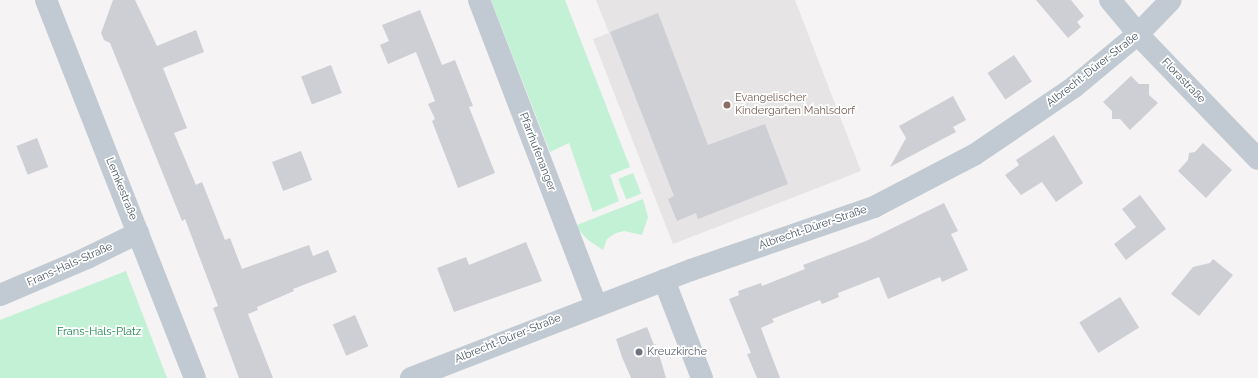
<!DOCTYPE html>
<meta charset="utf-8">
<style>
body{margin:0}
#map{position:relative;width:1258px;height:378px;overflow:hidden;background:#f5f3f3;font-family:Raleway,sans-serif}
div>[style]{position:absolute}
.education>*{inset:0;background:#e6e4e5}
.green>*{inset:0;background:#c3f1d5;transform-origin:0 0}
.building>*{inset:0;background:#cdcfd5;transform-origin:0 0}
.minor>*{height:22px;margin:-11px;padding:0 11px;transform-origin:11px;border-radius:11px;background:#c1cad2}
.dots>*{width:11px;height:11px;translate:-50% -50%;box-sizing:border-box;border:2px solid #fff;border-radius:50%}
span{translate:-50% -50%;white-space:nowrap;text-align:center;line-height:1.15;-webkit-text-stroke:3.5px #fff;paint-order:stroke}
.street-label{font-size:11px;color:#4a5661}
.education-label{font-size:11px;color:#785e54}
.left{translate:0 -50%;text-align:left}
.park-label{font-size:11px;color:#17864f}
.worship-label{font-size:11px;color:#5b616d}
</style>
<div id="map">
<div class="education">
<i style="clip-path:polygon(596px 0,795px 0,861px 171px,673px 244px,593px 39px,609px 33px)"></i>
</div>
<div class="green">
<i style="clip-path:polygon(491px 0,565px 0,630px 167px,610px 175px,619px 201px,593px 212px,569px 143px,550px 152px)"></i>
<i style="left:633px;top:173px;width:22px;height:16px;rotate:68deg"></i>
<i style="clip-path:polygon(643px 199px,648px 217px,642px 235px,624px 231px,616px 233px,607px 239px,603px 250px,588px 240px,579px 230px,577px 225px)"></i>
<i style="clip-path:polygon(126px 271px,167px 378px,0 378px,0 320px)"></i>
</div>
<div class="building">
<i style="clip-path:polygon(113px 0,135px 0,157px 46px,196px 30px,204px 52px,163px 68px,187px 128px,174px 133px,196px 185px,202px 182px,225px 240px,230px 238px,242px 269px,309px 245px,313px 256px,328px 250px,337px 272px,293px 289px,294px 291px,257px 307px,258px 310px,248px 314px,273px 378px,239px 378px,213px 308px,218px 306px,185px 219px,182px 221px,110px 43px,104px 40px,101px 33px)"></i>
<i style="clip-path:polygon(1036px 0,1071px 0,1084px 16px,1077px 22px,1081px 27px,1068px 38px)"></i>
<i style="clip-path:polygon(420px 10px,442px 65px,455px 60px,473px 106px,469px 107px,495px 173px,458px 188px,432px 121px,435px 119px,428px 104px,435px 101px,416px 52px,388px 64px,380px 45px,389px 41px,382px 25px)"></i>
<i style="clip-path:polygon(658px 13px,708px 145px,765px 124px,788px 184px,698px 219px,696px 213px,677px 221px,668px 199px,674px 196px,610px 32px)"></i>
<i style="left:1014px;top:55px;width:32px;height:32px;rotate:56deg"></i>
<i style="left:331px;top:65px;width:30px;height:32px;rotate:69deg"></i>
<i style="clip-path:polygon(1131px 76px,1139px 84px,1149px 84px,1149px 95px,1158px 103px,1130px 130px,1120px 119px,1112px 119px,1112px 111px,1103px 102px)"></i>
<i style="clip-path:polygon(953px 96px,966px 120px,953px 127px,956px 132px,890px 167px,906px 138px,899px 126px)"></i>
<i style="clip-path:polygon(1054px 135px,1083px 183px,1056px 202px,1042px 182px,1021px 195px,1005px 175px,1019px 165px,1016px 160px)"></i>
<i style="left:37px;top:138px;width:31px;height:22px;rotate:69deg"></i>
<i style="clip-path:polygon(1203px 143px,1232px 170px,1206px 198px,1178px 171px,1188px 160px,1189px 153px,1195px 152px)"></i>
<i style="left:301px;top:151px;width:31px;height:31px;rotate:69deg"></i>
<i style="clip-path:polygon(1140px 195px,1166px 229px,1126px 260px,1114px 244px,1136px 227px,1122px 209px)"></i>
<i style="clip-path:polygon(944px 203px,958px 231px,951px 234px,968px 270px,942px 282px,940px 277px,888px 299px,879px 277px,838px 293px,839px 297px,822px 304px,820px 300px,772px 319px,774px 322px,761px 328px,780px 378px,757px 378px,747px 354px,751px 353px,729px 299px,739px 295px,738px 291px,761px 283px,762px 286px,805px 269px,803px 265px,866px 241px)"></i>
<i style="clip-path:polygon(526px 242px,542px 281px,454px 312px,437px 268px,466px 257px,469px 265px)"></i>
<i style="clip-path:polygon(1213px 259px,1233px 275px,1199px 316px,1171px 294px,1193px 267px,1210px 263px)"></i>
<i style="left:1120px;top:297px;width:36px;height:48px;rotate:58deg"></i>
<i style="left:355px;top:315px;width:34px;height:24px;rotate:67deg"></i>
<i style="clip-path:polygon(647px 327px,654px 345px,656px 344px,666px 378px,631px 378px,622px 357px,616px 339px)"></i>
</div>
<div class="minor">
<i style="left:46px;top:0;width:406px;rotate:68.5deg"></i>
<i style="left:479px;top:0;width:327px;rotate:69deg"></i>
<i style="left:1110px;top:0;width:56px;rotate:50.1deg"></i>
<i style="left:1146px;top:43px;width:161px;rotate:46deg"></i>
<i style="left:664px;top:280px;width:105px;rotate:68.8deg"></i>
<i style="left:0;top:295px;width:95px;rotate:-23deg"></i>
<i style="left:87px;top:258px;width:57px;rotate:-26.1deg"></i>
<i style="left:411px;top:378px;width:300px;rotate:-21.1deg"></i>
<i style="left:691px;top:270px;width:194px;rotate:-19deg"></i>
<i style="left:874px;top:207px;width:113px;rotate:-27.5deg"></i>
<i style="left:974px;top:155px;width:121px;rotate:-34.2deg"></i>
<i style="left:1074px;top:87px;width:83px;rotate:-39.6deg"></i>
<i style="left:1138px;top:34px;width:47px;rotate:-45.9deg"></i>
</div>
<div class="dots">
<i style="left:727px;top:105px;background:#8d6e63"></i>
<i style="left:639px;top:352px;background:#6b7280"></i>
</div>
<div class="street-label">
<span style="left:1093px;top:70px;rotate:-38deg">Albrecht-Dürer-Straße</span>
<span style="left:1183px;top:81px;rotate:46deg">Florastraße</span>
<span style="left:537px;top:152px;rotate:69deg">Pfarrhufenanger</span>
<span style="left:121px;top:189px;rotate:68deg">Lemkestraße</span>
<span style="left:813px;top:228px;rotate:-19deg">Albrecht-Dürer-Straße</span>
<span style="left:70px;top:265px;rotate:-24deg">Frans-Hals-Straße</span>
<span style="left:508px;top:339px;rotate:-22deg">Albrecht-Dürer-Straße</span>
</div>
<div class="education-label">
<span class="left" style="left:735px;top:105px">Evangelischer<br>Kindergarten Mahlsdorf</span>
</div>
<div class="park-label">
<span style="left:99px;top:332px">Frans-Hals-Platz</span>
</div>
<div class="worship-label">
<span class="left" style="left:647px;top:352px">Kreuzkirche</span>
</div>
</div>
